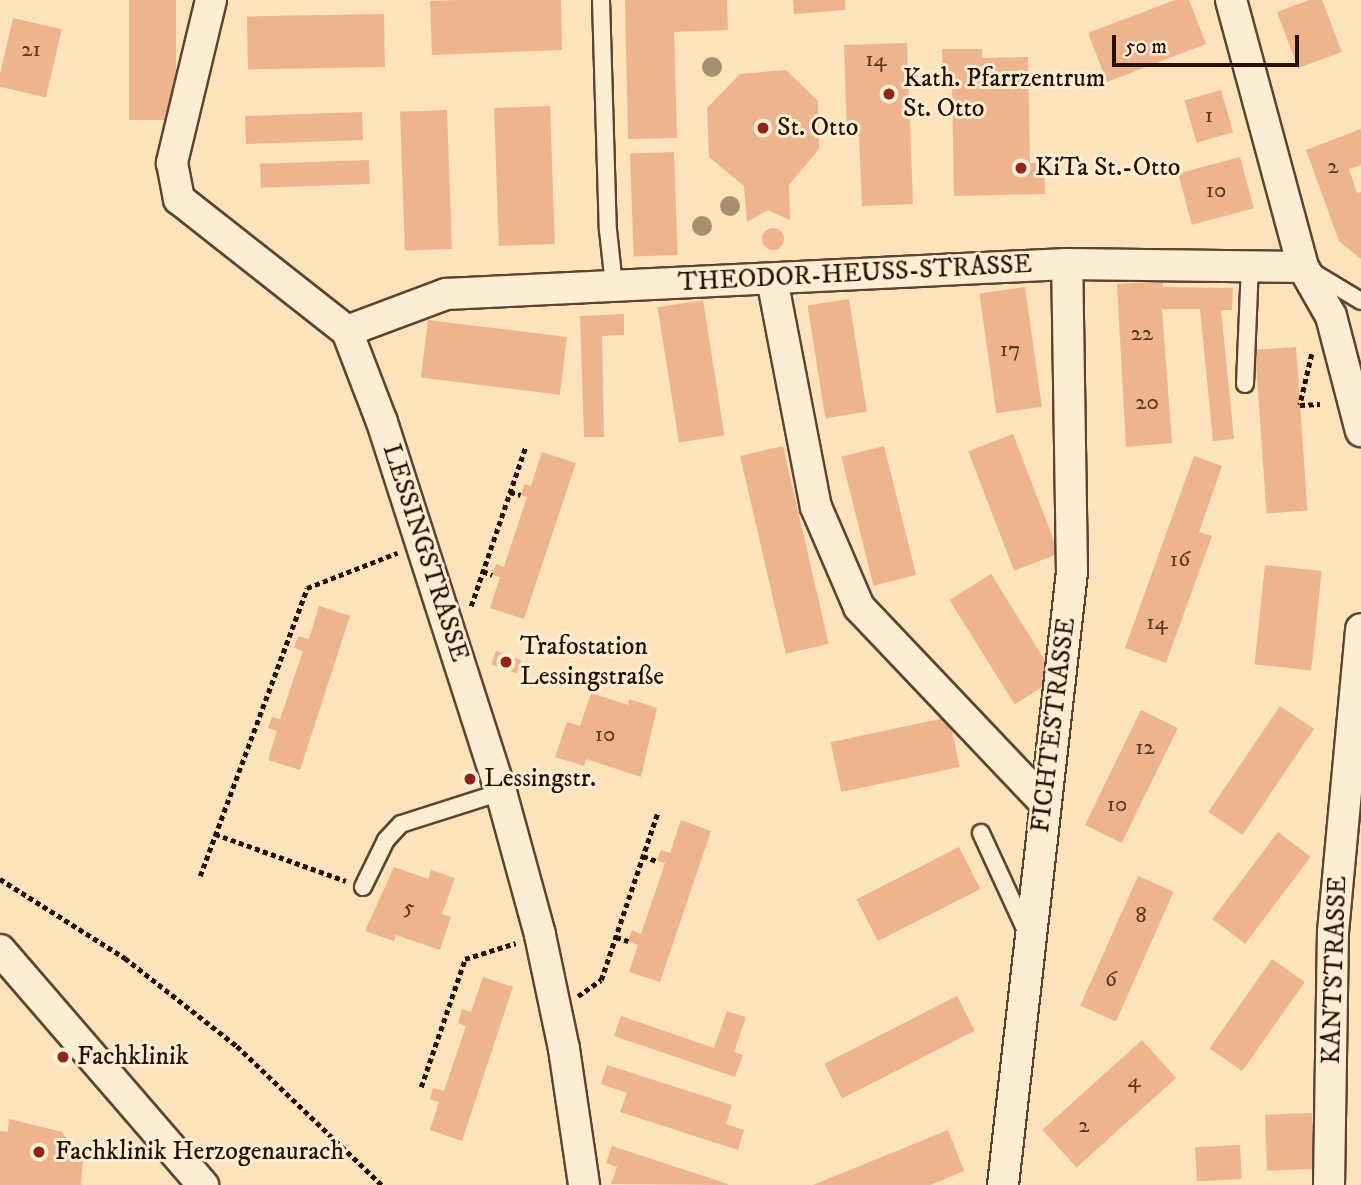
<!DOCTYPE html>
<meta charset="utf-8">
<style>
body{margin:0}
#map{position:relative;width:1361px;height:1185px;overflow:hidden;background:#fce3bc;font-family:"IM FELL DW Pica",serif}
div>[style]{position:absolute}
.building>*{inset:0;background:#eeb48d;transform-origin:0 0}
.round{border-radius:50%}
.path>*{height:4.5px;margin-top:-2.25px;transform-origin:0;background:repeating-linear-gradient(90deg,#290e01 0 5px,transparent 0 8.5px)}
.roads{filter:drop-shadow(2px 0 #5e4330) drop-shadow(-2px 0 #5e4330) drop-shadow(0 2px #5e4330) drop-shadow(0 -2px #5e4330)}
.service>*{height:16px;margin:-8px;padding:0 8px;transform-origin:8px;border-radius:8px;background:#fdedd3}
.minor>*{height:30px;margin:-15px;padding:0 15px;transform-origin:15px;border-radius:15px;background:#fdedd3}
.trees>*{width:20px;height:20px;margin:-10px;border-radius:50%;background:#a59071}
.dots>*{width:19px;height:19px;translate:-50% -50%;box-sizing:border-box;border:4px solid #fdedd3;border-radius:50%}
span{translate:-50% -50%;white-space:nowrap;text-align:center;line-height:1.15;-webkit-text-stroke:6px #fdedd3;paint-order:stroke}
.number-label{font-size:23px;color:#5a3824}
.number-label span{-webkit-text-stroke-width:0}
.poi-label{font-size:26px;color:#290e01}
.left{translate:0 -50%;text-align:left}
.street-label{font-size:26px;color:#290e01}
.scale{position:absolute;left:1112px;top:35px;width:187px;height:32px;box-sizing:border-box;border:4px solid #290e01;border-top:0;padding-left:9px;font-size:21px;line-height:24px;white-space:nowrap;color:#290e01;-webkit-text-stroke:5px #fdedd3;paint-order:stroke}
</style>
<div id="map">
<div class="building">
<i style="left:129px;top:0;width:47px;height:120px"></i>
<i style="clip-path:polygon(458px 0,561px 0,562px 50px,432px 55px,430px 1px)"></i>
<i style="clip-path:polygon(625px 0,727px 0,728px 30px,674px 32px,677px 138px,628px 139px)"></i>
<i style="clip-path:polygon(793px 0,845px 0,845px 10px,794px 14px)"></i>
<i style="clip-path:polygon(1175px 0,1189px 0,1206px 44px,1107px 82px,1088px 33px)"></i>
<i style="clip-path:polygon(1309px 0,1322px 0,1342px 52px,1298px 68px,1277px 12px)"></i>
<i style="left:384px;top:14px;width:53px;height:137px;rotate:89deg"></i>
<i style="left:13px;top:18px;width:50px;height:70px;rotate:13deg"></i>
<i style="clip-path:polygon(907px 43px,913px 204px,862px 206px,859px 136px,847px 137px,844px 45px)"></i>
<i style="clip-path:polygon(942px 49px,982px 49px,982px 58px,1028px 57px,1030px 163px,1044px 163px,1045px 194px,954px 196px,952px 87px,943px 87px)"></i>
<i style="clip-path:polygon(786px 70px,818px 101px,819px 149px,789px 185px,790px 220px,768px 210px,747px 222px,744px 186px,709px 157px,707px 108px,740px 74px)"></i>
<i style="left:1221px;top:90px;width:44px;height:38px;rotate:74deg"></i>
<i style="left:550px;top:106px;width:138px;height:56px;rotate:88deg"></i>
<i style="left:447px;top:110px;width:139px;height:47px;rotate:88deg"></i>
<i style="left:362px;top:112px;width:28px;height:117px;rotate:88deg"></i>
<i style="clip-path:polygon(1361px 129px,1361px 165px,1349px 169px,1357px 193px,1361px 192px,1361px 259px,1339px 241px,1306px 150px)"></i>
<i style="left:674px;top:152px;width:103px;height:44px;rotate:88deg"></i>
<i style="left:1240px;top:157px;width:53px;height:64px;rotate:75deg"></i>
<i style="left:369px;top:160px;width:24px;height:109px;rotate:88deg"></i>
<i class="round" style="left:762px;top:228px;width:22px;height:22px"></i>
<i style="clip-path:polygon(1162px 281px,1163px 287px,1233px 288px,1232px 310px,1221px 310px,1234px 439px,1213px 441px,1200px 309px,1162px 309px,1172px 443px,1126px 447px,1117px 284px)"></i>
<i style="left:1025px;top:287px;width:121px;height:46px;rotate:82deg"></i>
<i style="left:849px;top:299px;width:114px;height:42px;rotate:81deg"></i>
<i style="left:703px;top:300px;width:137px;height:46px;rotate:81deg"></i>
<i style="clip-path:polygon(624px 314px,624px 335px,602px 336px,604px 437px,584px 437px,580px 316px)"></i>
<i style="left:428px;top:320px;width:140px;height:58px;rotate:7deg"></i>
<i style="left:1296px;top:347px;width:164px;height:41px;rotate:86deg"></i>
<i style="left:1013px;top:434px;width:128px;height:48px;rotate:69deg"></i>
<i style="left:783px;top:446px;width:203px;height:44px;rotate:77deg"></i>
<i style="left:884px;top:446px;width:133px;height:44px;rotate:76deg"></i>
<i style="clip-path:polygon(542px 452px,576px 463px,524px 619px,490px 608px,500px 577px,492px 575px,496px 564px,504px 567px,527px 497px,521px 495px,524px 484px,531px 486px)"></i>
<i style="clip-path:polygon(1194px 456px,1222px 466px,1199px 532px,1212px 536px,1166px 663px,1125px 648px)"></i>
<i style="left:1265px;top:565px;width:57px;height:100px;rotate:6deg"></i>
<i style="left:991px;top:574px;width:123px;height:49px;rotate:58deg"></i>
<i style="clip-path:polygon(319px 606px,350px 616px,300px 770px,268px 760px,277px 731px,268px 728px,272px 717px,280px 719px,303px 651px,294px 648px,298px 636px,309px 639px)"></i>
<i style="left:496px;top:651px;width:27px;height:14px;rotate:20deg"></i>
<i style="clip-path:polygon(591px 693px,628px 705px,629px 699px,657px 708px,641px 777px,586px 759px,584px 766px,555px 757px,567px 722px,580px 726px)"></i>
<i style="left:1280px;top:706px;width:41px;height:128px;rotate:34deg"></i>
<i style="left:1141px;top:710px;width:41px;height:128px;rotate:26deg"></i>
<i style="left:949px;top:717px;width:51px;height:121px;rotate:78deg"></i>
<i style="clip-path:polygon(681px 820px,711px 831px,660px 982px,629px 972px,638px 945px,628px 941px,632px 930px,641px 934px,665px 863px,657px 861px,661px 850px,670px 853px)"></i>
<i style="left:1278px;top:832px;width:41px;height:109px;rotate:37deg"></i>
<i style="left:959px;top:847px;width:47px;height:115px;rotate:63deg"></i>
<i style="clip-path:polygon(394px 867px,428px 879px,431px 870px,455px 878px,442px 914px,451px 917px,440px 950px,396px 935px,394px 941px,365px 931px)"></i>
<i style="left:1138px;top:876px;width:39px;height:142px;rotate:24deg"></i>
<i style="left:1272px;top:959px;width:40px;height:109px;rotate:35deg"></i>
<i style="clip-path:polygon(483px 977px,513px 987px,462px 1141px,430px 1130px,439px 1102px,430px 1099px,433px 1088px,444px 1091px,466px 1026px,458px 1023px,462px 1009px,471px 1012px)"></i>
<i style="left:957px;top:996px;width:39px;height:149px;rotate:63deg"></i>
<i style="clip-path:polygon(727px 1011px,746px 1017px,734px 1052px,743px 1055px,735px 1077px,614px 1036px,621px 1016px,714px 1048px)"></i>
<i style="left:1142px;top:1040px;width:51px;height:134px;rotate:48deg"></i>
<i style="clip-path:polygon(607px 1065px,732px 1105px,726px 1124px,744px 1130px,738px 1150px,620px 1112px,627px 1093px,601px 1084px)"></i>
<i style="left:1312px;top:1113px;width:56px;height:47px;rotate:88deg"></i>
<i style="clip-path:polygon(9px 1119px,62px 1132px,83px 1160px,81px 1185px,0 1185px,0 1131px,8px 1132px)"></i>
<i style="clip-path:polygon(948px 1130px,964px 1171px,930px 1185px,813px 1185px)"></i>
<i style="left:1240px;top:1145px;width:34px;height:45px;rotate:87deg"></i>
<i style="clip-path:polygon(612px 1146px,728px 1184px,728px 1185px,611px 1184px,617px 1167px,606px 1163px)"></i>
</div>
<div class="path">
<i style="left:1312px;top:354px;width:52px;rotate:103.2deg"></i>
<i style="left:1300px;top:405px;width:20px;rotate:-3deg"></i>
<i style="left:510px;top:492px;width:11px;rotate:15deg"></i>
<i style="left:483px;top:571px;width:10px;rotate:24deg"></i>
<i style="left:471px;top:606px;width:167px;rotate:-71.1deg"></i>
<i style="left:215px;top:834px;width:139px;rotate:19.7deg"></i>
<i style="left:643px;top:856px;width:15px;rotate:20deg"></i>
<i style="left:200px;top:876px;width:307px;rotate:-69.6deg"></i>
<i style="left:307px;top:588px;width:97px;rotate:-21.3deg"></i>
<i style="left:0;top:879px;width:148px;rotate:32.3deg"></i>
<i style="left:125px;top:958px;width:142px;rotate:38.2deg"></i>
<i style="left:237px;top:1046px;width:201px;rotate:43.8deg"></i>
<i style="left:616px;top:937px;width:13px;rotate:18deg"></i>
<i style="left:578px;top:996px;width:28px;rotate:-35deg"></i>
<i style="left:601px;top:980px;width:177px;rotate:-71.3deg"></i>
<i style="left:421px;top:1087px;width:135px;rotate:-71deg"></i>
<i style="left:465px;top:959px;width:53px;rotate:-17.4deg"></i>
</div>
<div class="roads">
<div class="service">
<i style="left:601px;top:0;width:230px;rotate:88.3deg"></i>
<i style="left:608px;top:230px;width:55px;rotate:83.8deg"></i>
<i style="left:1311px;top:271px;width:58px;rotate:31deg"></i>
<i style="left:1245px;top:384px;width:118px;rotate:-87.6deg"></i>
<i style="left:981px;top:833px;width:110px;rotate:65.3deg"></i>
<i style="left:363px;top:887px;width:52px;rotate:-63.9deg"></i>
<i style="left:386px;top:840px;width:22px;rotate:-47deg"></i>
<i style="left:401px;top:824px;width:105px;rotate:-17.7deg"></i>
</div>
<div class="minor">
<i style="left:211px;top:0;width:168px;rotate:103.5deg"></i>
<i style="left:172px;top:163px;width:37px;rotate:79deg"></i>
<i style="left:179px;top:199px;width:214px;rotate:38.2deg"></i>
<i style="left:347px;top:331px;width:97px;rotate:69deg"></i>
<i style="left:382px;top:422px;width:389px;rotate:72.2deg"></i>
<i style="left:501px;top:792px;width:148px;rotate:74.7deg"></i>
<i style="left:540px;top:935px;width:116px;rotate:78.1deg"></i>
<i style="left:564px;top:1049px;width:137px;rotate:81.6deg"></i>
<i style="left:1231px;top:0;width:277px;rotate:74.9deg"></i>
<i style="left:1303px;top:267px;width:56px;rotate:60.3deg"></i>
<i style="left:1331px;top:316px;width:119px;rotate:75.4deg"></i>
<i style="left:772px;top:279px;width:232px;rotate:79.1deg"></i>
<i style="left:816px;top:507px;width:109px;rotate:66.7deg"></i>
<i style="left:859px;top:607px;width:269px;rotate:46.5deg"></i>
<i style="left:347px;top:331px;width:106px;rotate:-20.5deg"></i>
<i style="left:446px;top:294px;width:622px;rotate:-2.77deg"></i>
<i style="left:1067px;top:264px;width:236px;rotate:0.7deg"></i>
<i style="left:0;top:950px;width:311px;rotate:49.2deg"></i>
<i style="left:1003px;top:1185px;width:617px;rotate:-83.58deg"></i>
<i style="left:1072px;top:572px;width:308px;rotate:-90.9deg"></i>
<i style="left:1329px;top:1185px;width:253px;rotate:-89.1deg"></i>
<i style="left:1333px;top:932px;width:304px;rotate:-84.7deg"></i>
</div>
</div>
<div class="trees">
<i style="left:712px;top:67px"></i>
<i style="left:730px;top:206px"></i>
<i style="left:702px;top:226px"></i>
</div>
<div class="dots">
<i style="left:889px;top:94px;background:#8f2418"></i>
<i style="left:763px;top:128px;background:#8f2418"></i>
<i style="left:1021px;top:168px;background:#8f2418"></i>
<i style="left:506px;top:662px;background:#8f2418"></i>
<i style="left:470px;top:779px;background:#8f2418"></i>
<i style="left:63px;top:1057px;background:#8f2418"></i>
<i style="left:39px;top:1152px;background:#8f2418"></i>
</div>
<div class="number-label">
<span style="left:31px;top:50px">21</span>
<span style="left:876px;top:60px">14</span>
<span style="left:1209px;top:116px">1</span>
<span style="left:1333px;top:167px">2</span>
<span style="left:1216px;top:191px">10</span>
<span style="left:1142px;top:334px">22</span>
<span style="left:1010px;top:350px">17</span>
<span style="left:1147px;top:403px">20</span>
<span style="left:1180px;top:560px">16</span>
<span style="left:1157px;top:623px">14</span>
<span style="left:605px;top:735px">10</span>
<span style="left:1145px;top:748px">12</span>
<span style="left:1117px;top:805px">10</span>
<span style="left:409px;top:908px">5</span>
<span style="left:1141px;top:916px">8</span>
<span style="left:1111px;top:980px">6</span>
<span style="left:1134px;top:1081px">4</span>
<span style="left:1084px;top:1126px">2</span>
</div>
<div class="poi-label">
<span class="left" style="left:903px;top:94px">Kath. Pfarrzentrum<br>St. Otto</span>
<span class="left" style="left:777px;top:128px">St. Otto</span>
<span class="left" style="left:1035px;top:168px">KiTa St.-Otto</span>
<span class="left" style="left:520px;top:662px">Trafostation<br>Lessingstraße</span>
<span class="left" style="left:484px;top:779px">Lessingstr.</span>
<span class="left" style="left:77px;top:1057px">Fachklinik</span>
<span class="left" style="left:55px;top:1152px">Fachklinik Herzogenaurach</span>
</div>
<div class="street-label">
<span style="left:855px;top:274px;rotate:-3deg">THEODOR-HEUSS-STRASSE</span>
<span style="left:425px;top:553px;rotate:72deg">LESSINGSTRASSE</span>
<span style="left:1054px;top:725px;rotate:-83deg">FICHTESTRASSE</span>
<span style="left:1335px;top:970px;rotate:-88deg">KANTSTRASSE</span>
</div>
<div class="scale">50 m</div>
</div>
